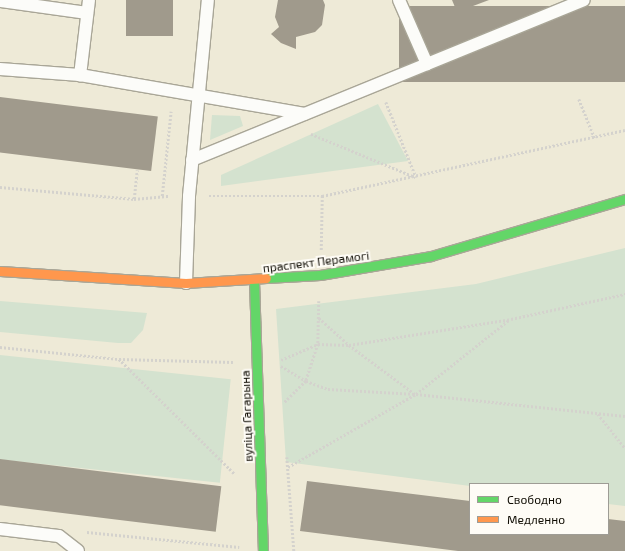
<!DOCTYPE html>
<meta charset="utf-8">
<style>
body{margin:0}
#map{position:relative;width:625px;height:551px;overflow:hidden;background:#eeead7;font-family:"Exo 2",sans-serif}
div>[style]{position:absolute}
.green>*{inset:0;background:#d4e2cf;transform-origin:0 0}
.building>*{inset:0;background:#a09a8c;transform-origin:0 0}
.path>*{height:2.5px;margin-top:-1.25px;transform-origin:0;background:repeating-linear-gradient(90deg,#d4d2cd 0 2px,transparent 0 4px)}
.roads{filter:drop-shadow(1px 0 #a9a697) drop-shadow(-1px 0 #a9a697) drop-shadow(0 1px #a9a697) drop-shadow(0 -1px #a9a697)}
.lane>*{height:12px;margin:-6px;padding:0 6px;transform-origin:6px;border-radius:6px;background:#fcfcf9}
.fast>*{height:9px;margin:-4.5px;padding:0 4.5px;transform-origin:4.5px;border-radius:4.5px;background:#63d668}
.slow>*{height:9px;margin:-4.5px;padding:0 4.5px;transform-origin:4.5px;border-radius:4.5px;background:#ff974d}
span{translate:-50% -50%;white-space:nowrap;text-align:center;line-height:1.15;-webkit-text-stroke:4px #fefcf6;paint-order:stroke}
.street-label{font-size:12px;color:#0f0c03}
.legend{position:absolute;left:469px;top:483px;width:140px;height:52px;box-sizing:border-box;background:#fefcf6;border:1px solid #9e9c95;margin:0;padding:5px 7px;list-style:none;font-size:12px;color:#0f0c03}
.legend li{display:flex;align-items:center;gap:8px;height:20px}
.legend b{width:20px;border:1px solid #9e9c95}
</style>
<div id="map">
<div class="green">
<i style="clip-path:polygon(378px 104px,408px 161px,221px 186px,221px 175px)"></i>
<i style="clip-path:polygon(212px 115px,240px 116px,243px 126px,210px 140px)"></i>
<i style="clip-path:polygon(625px 248px,625px 506px,608px 504px,608px 484px,470px 486px,286px 462px,276px 309px,476px 284px)"></i>
<i style="clip-path:polygon(0 301px,147px 313px,143px 330px,131px 343px,118px 343px,0 332px)"></i>
<i style="left:0;top:355px;width:232px;height:104px;rotate:6deg"></i>
</div>
<div class="building">
<i style="left:126px;top:0;width:47px;height:36px"></i>
<i style="clip-path:polygon(278px 0,323px 0,325px 5px,322px 25px,315px 32px,296px 37px,296px 49px,281px 43px,271px 34px,279px 27px,275px 17px)"></i>
<i style="clip-path:polygon(452px 0,489px 0,457px 12px)"></i>
<i style="left:625px;top:6px;width:76px;height:226px;rotate:90deg"></i>
<i style="left:0;top:97px;width:159px;height:55px;rotate:7deg"></i>
<i style="left:0;top:459px;width:223px;height:46px;rotate:7deg"></i>
<i style="clip-path:polygon(307px 481px,470px 501px,470px 534px,608px 534px,608px 519px,625px 521px,625px 551px,458px 551px,300px 531px)"></i>
</div>
<div class="path">
<i style="left:579px;top:99px;width:43px;rotate:68.2deg"></i>
<i style="left:386px;top:102px;width:81px;rotate:68.2deg"></i>
<i style="left:311px;top:134px;width:113px;rotate:22.5deg"></i>
<i style="left:0;top:187px;width:135px;rotate:5.1deg"></i>
<i style="left:134px;top:199px;width:36px;rotate:-5deg"></i>
<i style="left:162px;top:196px;width:85px;rotate:-84deg"></i>
<i style="left:209px;top:196px;width:113px"></i>
<i style="left:322px;top:196px;width:310px;rotate:-12.3deg"></i>
<i style="left:134px;top:199px;width:29px;rotate:-84deg"></i>
<i style="left:321px;top:250px;width:54px;rotate:-88.9deg"></i>
<i style="left:319px;top:301px;width:43px;rotate:91.3deg"></i>
<i style="left:318px;top:344px;width:39px;rotate:108deg"></i>
<i style="left:306px;top:381px;width:23px;rotate:20deg"></i>
<i style="left:328px;top:389px;width:88px;rotate:3.3deg"></i>
<i style="left:416px;top:394px;width:210px;rotate:6deg"></i>
<i style="left:319px;top:318px;width:40px;rotate:42deg"></i>
<i style="left:349px;top:345px;width:82px;rotate:36.6deg"></i>
<i style="left:0;top:347px;width:120px;rotate:5.8deg"></i>
<i style="left:119px;top:359px;width:114px;rotate:1.5deg"></i>
<i style="left:119px;top:359px;width:163px;rotate:44.8deg"></i>
<i style="left:281px;top:360px;width:40px;rotate:-23.4deg"></i>
<i style="left:318px;top:344px;width:31px;rotate:2deg"></i>
<i style="left:349px;top:345px;width:164px;rotate:-9.1deg"></i>
<i style="left:511px;top:319px;width:117px;rotate:-12.4deg"></i>
<i style="left:281px;top:366px;width:29px;rotate:31deg"></i>
<i style="left:306px;top:381px;width:31px;rotate:135deg"></i>
<i style="left:598px;top:414px;width:43px;rotate:51.5deg"></i>
<i style="left:287px;top:457px;width:94px;rotate:85.7deg"></i>
<i style="left:288px;top:467px;width:147px;rotate:-29.7deg"></i>
<i style="left:416px;top:394px;width:120px;rotate:-38.6deg"></i>
<i style="left:87px;top:532px;width:153px;rotate:5.6deg"></i>
</div>
<div class="roads">
<div class="lane">
<i style="left:89px;top:0;width:76px;rotate:96.8deg"></i>
<i style="left:80px;top:75px;width:228px;rotate:9.8deg"></i>
<i style="left:399px;top:0;width:70px;rotate:66.4deg"></i>
<i style="left:1px;top:1px;width:87px;rotate:7.9deg"></i>
<i style="left:0;top:69px;width:80px;rotate:4.3deg"></i>
<i style="left:192px;top:160px;width:423px;rotate:-22.2deg"></i>
<i style="left:186px;top:283px;width:87px;rotate:-88deg"></i>
<i style="left:189px;top:196px;width:197px;rotate:-84.5deg"></i>
<i style="left:0;top:529px;width:59px;rotate:6.8deg"></i>
<i style="left:59px;top:536px;width:24px;rotate:38deg"></i>
</div>
<div class="fast">
<i style="left:266px;top:278px;width:54px;rotate:-3.2deg"></i>
<i style="left:320px;top:275px;width:113px;rotate:-9.7deg"></i>
<i style="left:431px;top:256px;width:202px;rotate:-16.4deg"></i>
<i style="left:254px;top:281px;width:270px;rotate:88.1deg"></i>
</div>
<div class="slow">
<i style="left:0;top:271px;width:186px;rotate:3.7deg"></i>
<i style="left:186px;top:283px;width:80px;rotate:-3.6deg"></i>
</div>
</div>
<div class="street-label">
<span style="left:316px;top:262px;rotate:-7deg">праспект Перамогі</span>
<span style="left:247px;top:416px;rotate:-92deg">вуліца Гагарына</span>
</div>
<ul class="legend">
<li><b style="height:5px;background:#63d668"></b>Свободно</li>
<li><b style="height:5px;background:#ff974d"></b>Медленно</li>
</ul>
</div>
